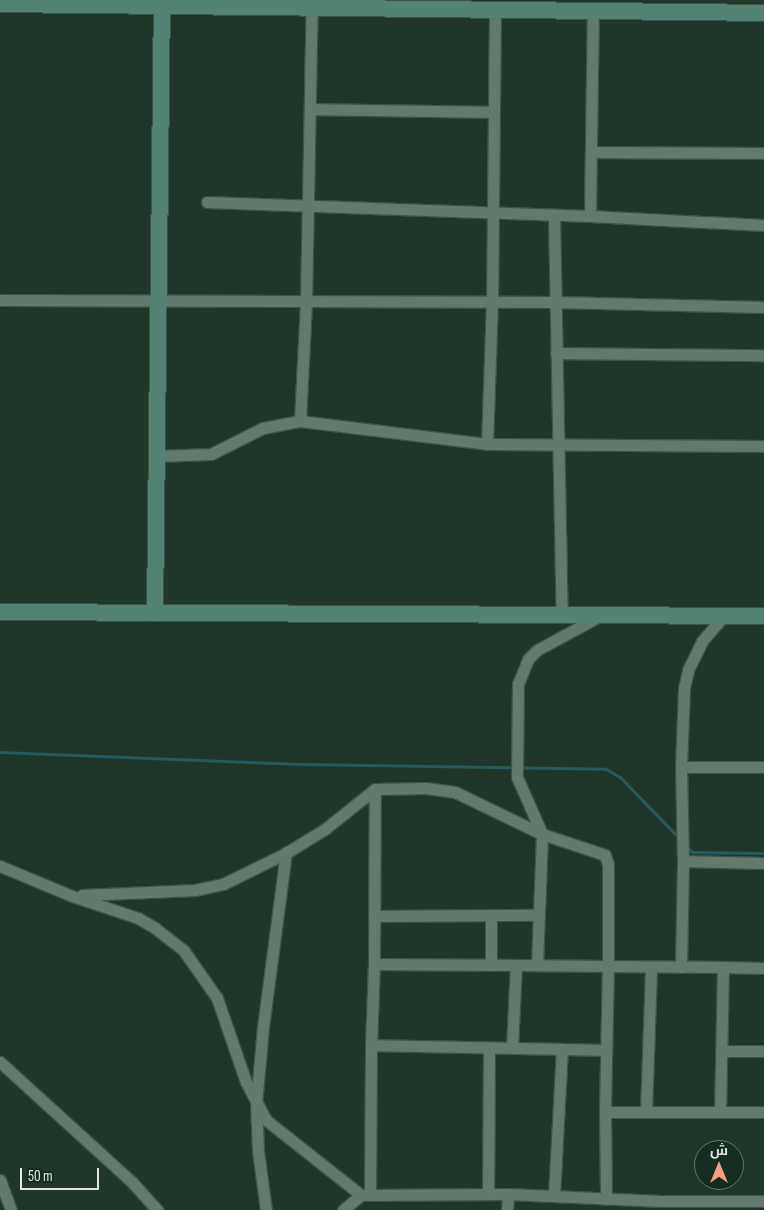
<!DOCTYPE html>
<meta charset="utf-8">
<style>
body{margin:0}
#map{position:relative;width:764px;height:1210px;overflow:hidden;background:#203629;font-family:"Sofia Sans Condensed",Cairo,sans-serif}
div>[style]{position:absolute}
.stream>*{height:3px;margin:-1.5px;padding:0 1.5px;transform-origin:1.5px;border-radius:1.5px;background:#245b61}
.roads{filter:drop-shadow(1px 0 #3e5348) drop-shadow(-1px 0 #3e5348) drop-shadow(0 1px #3e5348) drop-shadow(0 -1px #3e5348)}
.street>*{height:11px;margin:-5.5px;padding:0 5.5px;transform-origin:5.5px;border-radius:5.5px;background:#617a6b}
.secondary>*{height:16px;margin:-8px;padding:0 8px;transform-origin:8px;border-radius:8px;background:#528273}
span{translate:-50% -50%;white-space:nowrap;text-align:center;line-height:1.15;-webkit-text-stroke:4px #162c1f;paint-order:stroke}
.north{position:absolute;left:694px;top:1140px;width:50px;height:50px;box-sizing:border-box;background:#162c1f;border:1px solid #65786c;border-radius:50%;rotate:0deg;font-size:14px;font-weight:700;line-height:20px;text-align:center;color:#dbe9e0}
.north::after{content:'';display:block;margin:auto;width:18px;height:22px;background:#f49e86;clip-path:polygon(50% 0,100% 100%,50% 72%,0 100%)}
.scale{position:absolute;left:20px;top:1168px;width:79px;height:22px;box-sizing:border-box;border:2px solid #dbe9e0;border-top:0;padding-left:6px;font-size:15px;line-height:18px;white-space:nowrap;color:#dbe9e0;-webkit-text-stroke:4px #162c1f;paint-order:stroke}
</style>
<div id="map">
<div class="stream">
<i style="left:0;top:752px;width:302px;rotate:2.3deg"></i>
<i style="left:302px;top:764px;width:304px;rotate:0.9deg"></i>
<i style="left:606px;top:769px;width:16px;rotate:30deg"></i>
<i style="left:620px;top:777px;width:85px;rotate:46deg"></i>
<i style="left:685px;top:844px;width:11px;rotate:49deg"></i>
<i style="left:692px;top:852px;width:72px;rotate:0.8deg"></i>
</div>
<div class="roads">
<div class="street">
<i style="left:310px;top:109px;width:183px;rotate:0.9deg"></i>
<i style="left:592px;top:152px;width:172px;rotate:0.3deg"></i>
<i style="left:207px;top:202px;width:383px;rotate:2.1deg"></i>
<i style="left:590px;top:216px;width:174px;rotate:3deg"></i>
<i style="left:554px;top:215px;width:399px;rotate:88.9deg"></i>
<i style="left:590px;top:216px;width:205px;rotate:-89.2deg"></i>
<i style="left:0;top:300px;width:556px;rotate:0.21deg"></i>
<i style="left:556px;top:302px;width:208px;rotate:1.4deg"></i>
<i style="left:556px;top:353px;width:208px;rotate:0.6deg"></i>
<i style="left:300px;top:421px;width:119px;rotate:-87.1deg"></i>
<i style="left:306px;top:302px;width:301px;rotate:-88.9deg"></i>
<i style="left:487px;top:444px;width:142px;rotate:-88deg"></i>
<i style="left:492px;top:302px;width:293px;rotate:-89.4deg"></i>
<i style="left:157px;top:456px;width:54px;rotate:-2.1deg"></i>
<i style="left:211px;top:454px;width:58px;rotate:-26.6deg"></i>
<i style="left:263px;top:428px;width:38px;rotate:-11deg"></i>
<i style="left:300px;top:421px;width:188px;rotate:7deg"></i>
<i style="left:487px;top:444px;width:277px;rotate:0.4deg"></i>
<i style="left:681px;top:767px;width:83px"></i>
<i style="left:683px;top:861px;width:81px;rotate:1.4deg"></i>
<i style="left:0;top:866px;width:78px;rotate:22.6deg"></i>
<i style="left:72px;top:896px;width:70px;rotate:18.4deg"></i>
<i style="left:138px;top:918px;width:20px;rotate:30deg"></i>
<i style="left:155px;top:928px;width:37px;rotate:38deg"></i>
<i style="left:184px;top:951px;width:57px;rotate:54.9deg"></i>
<i style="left:217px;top:998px;width:89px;rotate:71deg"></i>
<i style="left:246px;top:1082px;width:43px;rotate:62.2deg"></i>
<i style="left:266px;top:1120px;width:121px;rotate:38.3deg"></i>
<i style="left:361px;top:1195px;width:147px;rotate:-0.4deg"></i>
<i style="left:508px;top:1194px;width:153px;rotate:2.6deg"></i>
<i style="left:661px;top:1201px;width:103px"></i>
<i style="left:82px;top:895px;width:113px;rotate:-2.5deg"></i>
<i style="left:195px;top:890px;width:29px;rotate:-12deg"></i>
<i style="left:223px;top:884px;width:70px;rotate:-26.2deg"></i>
<i style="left:286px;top:853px;width:46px;rotate:-31.6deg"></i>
<i style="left:325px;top:829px;width:64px;rotate:-38.7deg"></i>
<i style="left:491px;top:915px;width:50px;rotate:90deg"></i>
<i style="left:374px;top:916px;width:163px;rotate:-0.4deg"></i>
<i style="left:374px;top:964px;width:175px;rotate:-89.7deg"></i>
<i style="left:375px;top:789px;width:51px;rotate:-1.1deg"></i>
<i style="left:426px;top:788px;width:29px;rotate:8deg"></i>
<i style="left:455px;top:792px;width:97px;rotate:25.8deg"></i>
<i style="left:542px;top:834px;width:66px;rotate:18.4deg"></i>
<i style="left:605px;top:855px;width:9px;rotate:72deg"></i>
<i style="left:608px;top:864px;width:102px;rotate:90deg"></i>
<i style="left:608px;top:966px;width:92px;rotate:-179.4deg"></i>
<i style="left:516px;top:965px;width:83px;rotate:92.8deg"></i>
<i style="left:537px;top:965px;width:131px;rotate:-87.8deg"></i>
<i style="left:542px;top:834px;width:62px;rotate:-113.7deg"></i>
<i style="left:517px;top:777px;width:93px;rotate:-89.4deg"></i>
<i style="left:518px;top:684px;width:27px;rotate:-68deg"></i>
<i style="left:528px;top:659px;width:13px;rotate:-45deg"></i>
<i style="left:537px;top:650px;width:72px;rotate:-28.4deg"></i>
<i style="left:681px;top:967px;width:106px;rotate:-88.9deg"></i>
<i style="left:683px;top:861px;width:94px;rotate:-91.2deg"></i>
<i style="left:681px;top:767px;width:79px;rotate:-87.8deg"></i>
<i style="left:684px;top:688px;width:18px;rotate:-77deg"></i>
<i style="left:688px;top:670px;width:32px;rotate:-64deg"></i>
<i style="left:702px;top:641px;width:35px;rotate:-49deg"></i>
<i style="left:723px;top:967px;width:41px;rotate:1.4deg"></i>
<i style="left:371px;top:1045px;width:81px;rotate:-87.9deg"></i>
<i style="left:374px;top:964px;width:142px;rotate:0.4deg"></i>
<i style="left:721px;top:1051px;width:43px"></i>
<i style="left:0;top:1062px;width:178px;rotate:42.3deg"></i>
<i style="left:132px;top:1182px;width:38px;rotate:48deg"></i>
<i style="left:605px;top:1112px;width:115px"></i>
<i style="left:720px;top:1112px;width:145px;rotate:-88.8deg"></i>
<i style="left:723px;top:967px;width:115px;rotate:-179.5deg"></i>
<i style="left:608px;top:966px;width:146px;rotate:91.2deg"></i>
<i style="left:605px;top:1112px;width:87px;rotate:89.3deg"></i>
<i style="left:646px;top:1112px;width:145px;rotate:-88deg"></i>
<i style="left:720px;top:1112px;width:44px"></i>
<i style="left:0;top:1180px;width:32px;rotate:70deg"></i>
<i style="left:488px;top:1194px;width:146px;rotate:-89.6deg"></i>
<i style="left:370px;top:1195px;width:150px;rotate:-89.6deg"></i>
<i style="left:371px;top:1045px;width:191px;rotate:1.2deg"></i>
<i style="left:554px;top:1196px;width:147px;rotate:-86.9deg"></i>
<i style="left:562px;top:1049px;width:44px;rotate:1.3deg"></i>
<i style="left:266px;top:1210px;width:60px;rotate:-97.7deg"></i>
<i style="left:258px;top:1151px;width:47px;rotate:-92.4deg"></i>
<i style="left:256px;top:1104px;width:77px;rotate:-84.8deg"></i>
<i style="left:263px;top:1027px;width:176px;rotate:-82.5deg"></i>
<i style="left:343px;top:1210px;width:23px;rotate:-40deg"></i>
<i style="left:507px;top:1210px;width:16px;rotate:-86deg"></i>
</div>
<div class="secondary">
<i style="left:0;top:4px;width:764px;rotate:0.67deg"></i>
<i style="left:0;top:612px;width:764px;rotate:0.3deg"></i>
<i style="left:155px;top:613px;width:613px;rotate:-89.35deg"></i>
</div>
</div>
<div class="north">ش</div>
<div class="scale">50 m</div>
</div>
